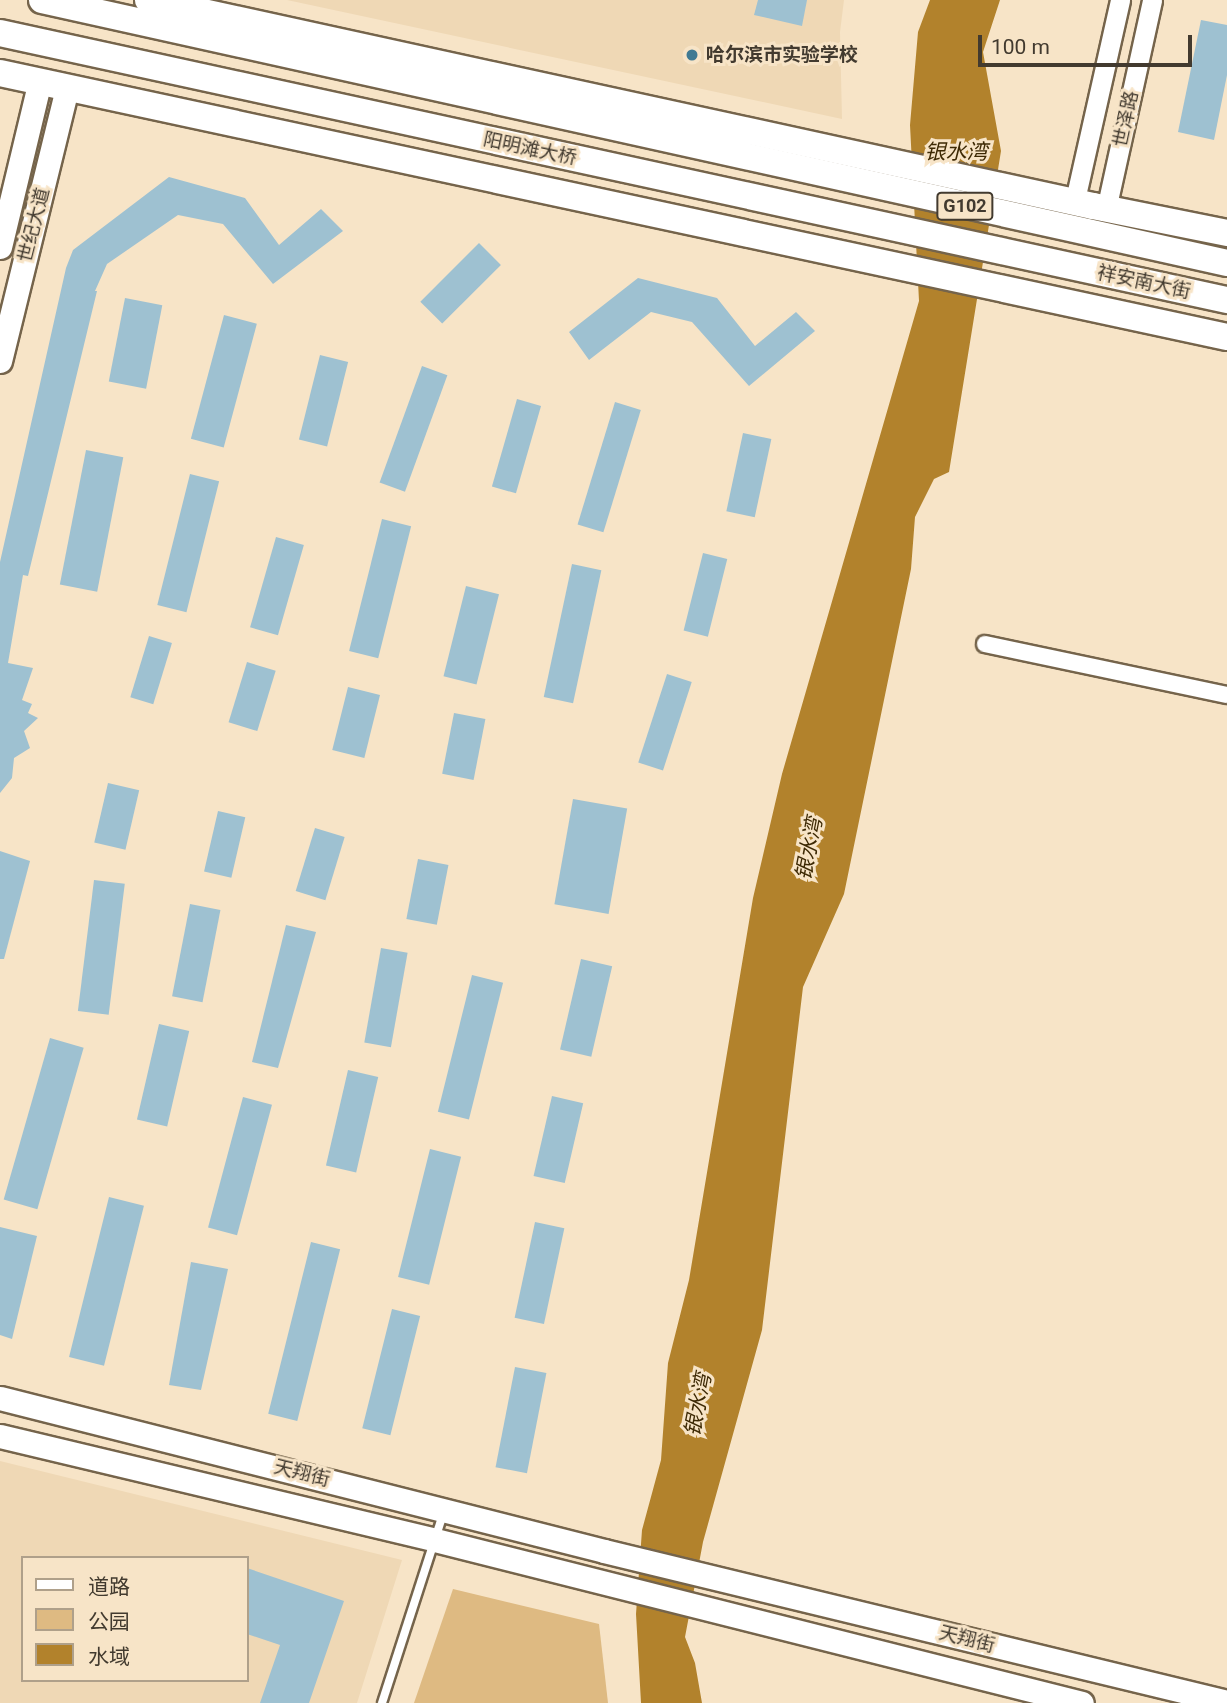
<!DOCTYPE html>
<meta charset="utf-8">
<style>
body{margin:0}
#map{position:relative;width:1227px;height:1703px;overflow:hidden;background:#f7e4c7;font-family:Roboto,"Noto Sans SC",sans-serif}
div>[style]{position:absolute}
.built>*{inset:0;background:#efd8b5}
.green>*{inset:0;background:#deba82}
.water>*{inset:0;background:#b2822c}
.building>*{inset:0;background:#9ec1d1;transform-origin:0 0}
.roads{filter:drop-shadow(2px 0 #75644b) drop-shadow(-2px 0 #75644b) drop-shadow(0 2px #75644b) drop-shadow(0 -2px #75644b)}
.service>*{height:8px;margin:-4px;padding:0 4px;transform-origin:4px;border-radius:4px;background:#fff}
.minor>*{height:16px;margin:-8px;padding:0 8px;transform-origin:8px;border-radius:8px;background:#fff}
.tertiary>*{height:19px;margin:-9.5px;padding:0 9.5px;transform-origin:9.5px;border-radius:9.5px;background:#fff}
.secondary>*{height:23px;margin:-11.5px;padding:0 11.5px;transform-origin:11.5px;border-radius:11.5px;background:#fff}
.trunk>*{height:26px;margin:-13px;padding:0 13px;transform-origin:13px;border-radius:13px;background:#fff}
.dots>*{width:19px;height:19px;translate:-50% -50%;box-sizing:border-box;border:4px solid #f7e4c7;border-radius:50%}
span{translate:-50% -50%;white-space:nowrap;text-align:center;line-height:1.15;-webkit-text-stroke:6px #f7e4c7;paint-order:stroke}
.shield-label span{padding:2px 5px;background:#f7e4c7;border:2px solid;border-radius:5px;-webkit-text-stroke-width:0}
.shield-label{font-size:18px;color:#423a2f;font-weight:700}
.poi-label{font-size:19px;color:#423a2f;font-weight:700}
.left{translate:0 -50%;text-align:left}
.street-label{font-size:19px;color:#423a2f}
.water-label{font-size:21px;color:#3d2904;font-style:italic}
.legend{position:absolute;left:21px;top:1556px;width:228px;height:126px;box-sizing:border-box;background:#f7e4c7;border:2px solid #afa08a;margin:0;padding:9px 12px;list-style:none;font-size:21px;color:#423a2f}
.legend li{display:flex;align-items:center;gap:14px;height:35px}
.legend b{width:35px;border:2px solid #afa08a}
.scale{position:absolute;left:978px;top:35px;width:214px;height:32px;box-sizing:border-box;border:4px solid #423a2f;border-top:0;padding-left:9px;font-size:21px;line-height:24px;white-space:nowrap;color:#423a2f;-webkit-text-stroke:5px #f7e4c7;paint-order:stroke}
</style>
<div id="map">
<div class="built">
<i style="clip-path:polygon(287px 0,844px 0,840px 32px,842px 119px)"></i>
<i style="clip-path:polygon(evenodd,0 1461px,402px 1560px,357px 1703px,0 1703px,0 1461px,23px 1558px,247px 1558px,247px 1680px,23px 1680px,23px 1558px)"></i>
</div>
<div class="green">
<i style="clip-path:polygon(453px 1589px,599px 1624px,608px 1703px,414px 1703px)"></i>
</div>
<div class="water">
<i style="clip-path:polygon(930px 0,1000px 0,983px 52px,1001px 151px,949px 472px,934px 479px,915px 517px,911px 569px,844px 894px,803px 987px,762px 1330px,703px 1542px,685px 1637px,695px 1663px,702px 1703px,641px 1703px,636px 1614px,642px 1530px,661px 1460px,668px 1363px,689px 1280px,753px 898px,782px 774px,919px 301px,910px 125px,918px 32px)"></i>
</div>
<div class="building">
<i style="clip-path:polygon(758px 0,807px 0,802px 26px,754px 15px)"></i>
<i style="clip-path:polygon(1201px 20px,1227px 25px,1227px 75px,1214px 140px,1178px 132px)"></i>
<i style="clip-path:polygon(169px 177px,245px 198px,279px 245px,321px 209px,343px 231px,273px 284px,223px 224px,178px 215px,107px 264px,95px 291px,97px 291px,28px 576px,23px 575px,8px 663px,33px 668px,22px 700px,32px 704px,28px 713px,38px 718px,24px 731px,30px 748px,14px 758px,12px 778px,0 793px,0 562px,66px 268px,73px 250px)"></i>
<i style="left:479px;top:243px;width:31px;height:83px;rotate:45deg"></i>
<i style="clip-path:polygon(638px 278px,717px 298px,755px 346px,796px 312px,815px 331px,749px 386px,692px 322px,651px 312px,589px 360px,569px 332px)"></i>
<i style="left:125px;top:298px;width:38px;height:85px;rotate:11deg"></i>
<i style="left:224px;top:315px;width:34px;height:128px;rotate:15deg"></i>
<i style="left:320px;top:355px;width:29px;height:87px;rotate:14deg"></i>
<i style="left:422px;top:366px;width:27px;height:124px;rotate:20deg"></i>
<i style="left:517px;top:399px;width:25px;height:91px;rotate:16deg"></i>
<i style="left:615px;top:402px;width:27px;height:128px;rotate:17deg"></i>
<i style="left:743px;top:433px;width:29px;height:80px;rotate:12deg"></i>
<i style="left:86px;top:450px;width:38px;height:137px;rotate:11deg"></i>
<i style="left:190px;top:474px;width:30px;height:135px;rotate:14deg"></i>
<i style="left:382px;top:519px;width:30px;height:136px;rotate:14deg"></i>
<i style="left:276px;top:537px;width:29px;height:94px;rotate:16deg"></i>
<i style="left:703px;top:553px;width:25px;height:80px;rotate:14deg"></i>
<i style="left:572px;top:564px;width:30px;height:136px;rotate:12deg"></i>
<i style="left:466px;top:586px;width:34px;height:93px;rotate:14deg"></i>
<i style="left:149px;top:636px;width:24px;height:64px;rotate:17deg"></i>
<i style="left:247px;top:662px;width:30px;height:63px;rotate:17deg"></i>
<i style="left:667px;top:674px;width:26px;height:93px;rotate:18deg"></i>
<i style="left:348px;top:687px;width:33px;height:65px;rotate:14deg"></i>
<i style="left:454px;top:713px;width:32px;height:62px;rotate:11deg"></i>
<i style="left:108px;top:783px;width:32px;height:61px;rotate:13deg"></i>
<i style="left:573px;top:799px;width:55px;height:107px;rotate:10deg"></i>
<i style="left:218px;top:811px;width:28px;height:62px;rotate:13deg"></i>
<i style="left:315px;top:828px;width:31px;height:66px;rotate:17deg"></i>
<i style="clip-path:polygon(0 851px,30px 861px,4px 959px,0 959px)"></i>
<i style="left:418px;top:859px;width:31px;height:61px;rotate:11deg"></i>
<i style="left:94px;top:880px;width:31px;height:132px;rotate:7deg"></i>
<i style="left:190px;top:904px;width:31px;height:94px;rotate:11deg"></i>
<i style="clip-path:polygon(286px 925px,316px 932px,278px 1068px,252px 1062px)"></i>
<i style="left:381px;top:948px;width:27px;height:96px;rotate:10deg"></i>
<i style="left:581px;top:959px;width:32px;height:93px;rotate:13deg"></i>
<i style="left:472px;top:975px;width:32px;height:141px;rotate:14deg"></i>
<i style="left:159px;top:1024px;width:31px;height:98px;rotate:13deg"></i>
<i style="left:50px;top:1038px;width:35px;height:168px;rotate:16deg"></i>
<i style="left:348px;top:1070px;width:31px;height:98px;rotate:13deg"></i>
<i style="left:552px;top:1096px;width:32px;height:82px;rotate:13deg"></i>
<i style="left:243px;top:1097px;width:30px;height:135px;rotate:15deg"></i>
<i style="left:430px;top:1149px;width:32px;height:132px;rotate:14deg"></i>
<i style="left:109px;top:1197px;width:36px;height:165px;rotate:14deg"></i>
<i style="left:535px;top:1222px;width:30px;height:98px;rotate:12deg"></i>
<i style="clip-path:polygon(0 1227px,37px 1236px,12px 1339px,0 1335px)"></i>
<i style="left:311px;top:1242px;width:30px;height:177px;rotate:14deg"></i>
<i style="clip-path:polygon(191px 1262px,228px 1269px,201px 1390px,169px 1385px)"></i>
<i style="left:392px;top:1309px;width:29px;height:123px;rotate:14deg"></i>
<i style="left:515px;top:1367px;width:32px;height:102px;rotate:11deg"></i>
<i style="clip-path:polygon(247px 1568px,344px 1601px,309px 1703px,260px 1703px,280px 1645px,247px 1634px)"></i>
</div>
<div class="roads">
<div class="service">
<i style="left:382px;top:1703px;width:202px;rotate:-72.1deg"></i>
</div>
<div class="minor">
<i style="left:985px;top:644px;width:247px;rotate:11.9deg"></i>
</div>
<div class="tertiary">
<i style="left:1077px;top:191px;width:196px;rotate:-77.3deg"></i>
<i style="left:1109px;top:196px;width:201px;rotate:-77.6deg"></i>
</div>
<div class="secondary">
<i style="left:0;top:247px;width:171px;rotate:-76.5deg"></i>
<i style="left:0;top:361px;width:281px;rotate:-76.2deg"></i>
<i style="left:0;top:1398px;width:623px;rotate:14.21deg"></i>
<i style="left:604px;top:1551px;width:641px;rotate:13.62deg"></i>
<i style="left:0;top:1436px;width:447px;rotate:13.4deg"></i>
<i style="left:435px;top:1540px;width:667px;rotate:14.14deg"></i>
</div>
<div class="trunk">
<i style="left:42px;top:0;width:1214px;rotate:12.51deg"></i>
<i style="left:148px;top:0;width:967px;rotate:12.3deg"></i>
<i style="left:1093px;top:206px;width:137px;rotate:11.4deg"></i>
<i style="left:0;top:33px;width:1256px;rotate:12.28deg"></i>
<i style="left:0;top:73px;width:1255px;rotate:12.14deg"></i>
</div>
</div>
<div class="dots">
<i style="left:692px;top:55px;background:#407a93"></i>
</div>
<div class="shield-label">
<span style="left:965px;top:206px">G102</span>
</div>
<div class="poi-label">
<span class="left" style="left:706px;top:55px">哈尔滨市实验学校</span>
</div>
<div class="street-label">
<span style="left:1126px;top:119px;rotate:-78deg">世泽路</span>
<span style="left:530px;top:149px;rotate:12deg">阳明滩大桥</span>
<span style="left:34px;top:225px;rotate:-76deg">世纪大道</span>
<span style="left:1144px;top:282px;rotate:12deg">祥安南大街</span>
<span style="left:302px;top:1473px;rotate:14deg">天翔街</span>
<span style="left:967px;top:1639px;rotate:14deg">天翔街</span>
</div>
<div class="water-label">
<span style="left:956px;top:152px">银水湾</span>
<span style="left:809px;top:849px;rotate:-79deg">银水湾</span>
<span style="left:698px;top:1405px;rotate:-79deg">银水湾</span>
</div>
<ul class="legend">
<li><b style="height:9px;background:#fff"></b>道路</li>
<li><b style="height:19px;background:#deba82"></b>公园</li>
<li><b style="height:19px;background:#b2822c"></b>水域</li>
</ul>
<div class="scale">100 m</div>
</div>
